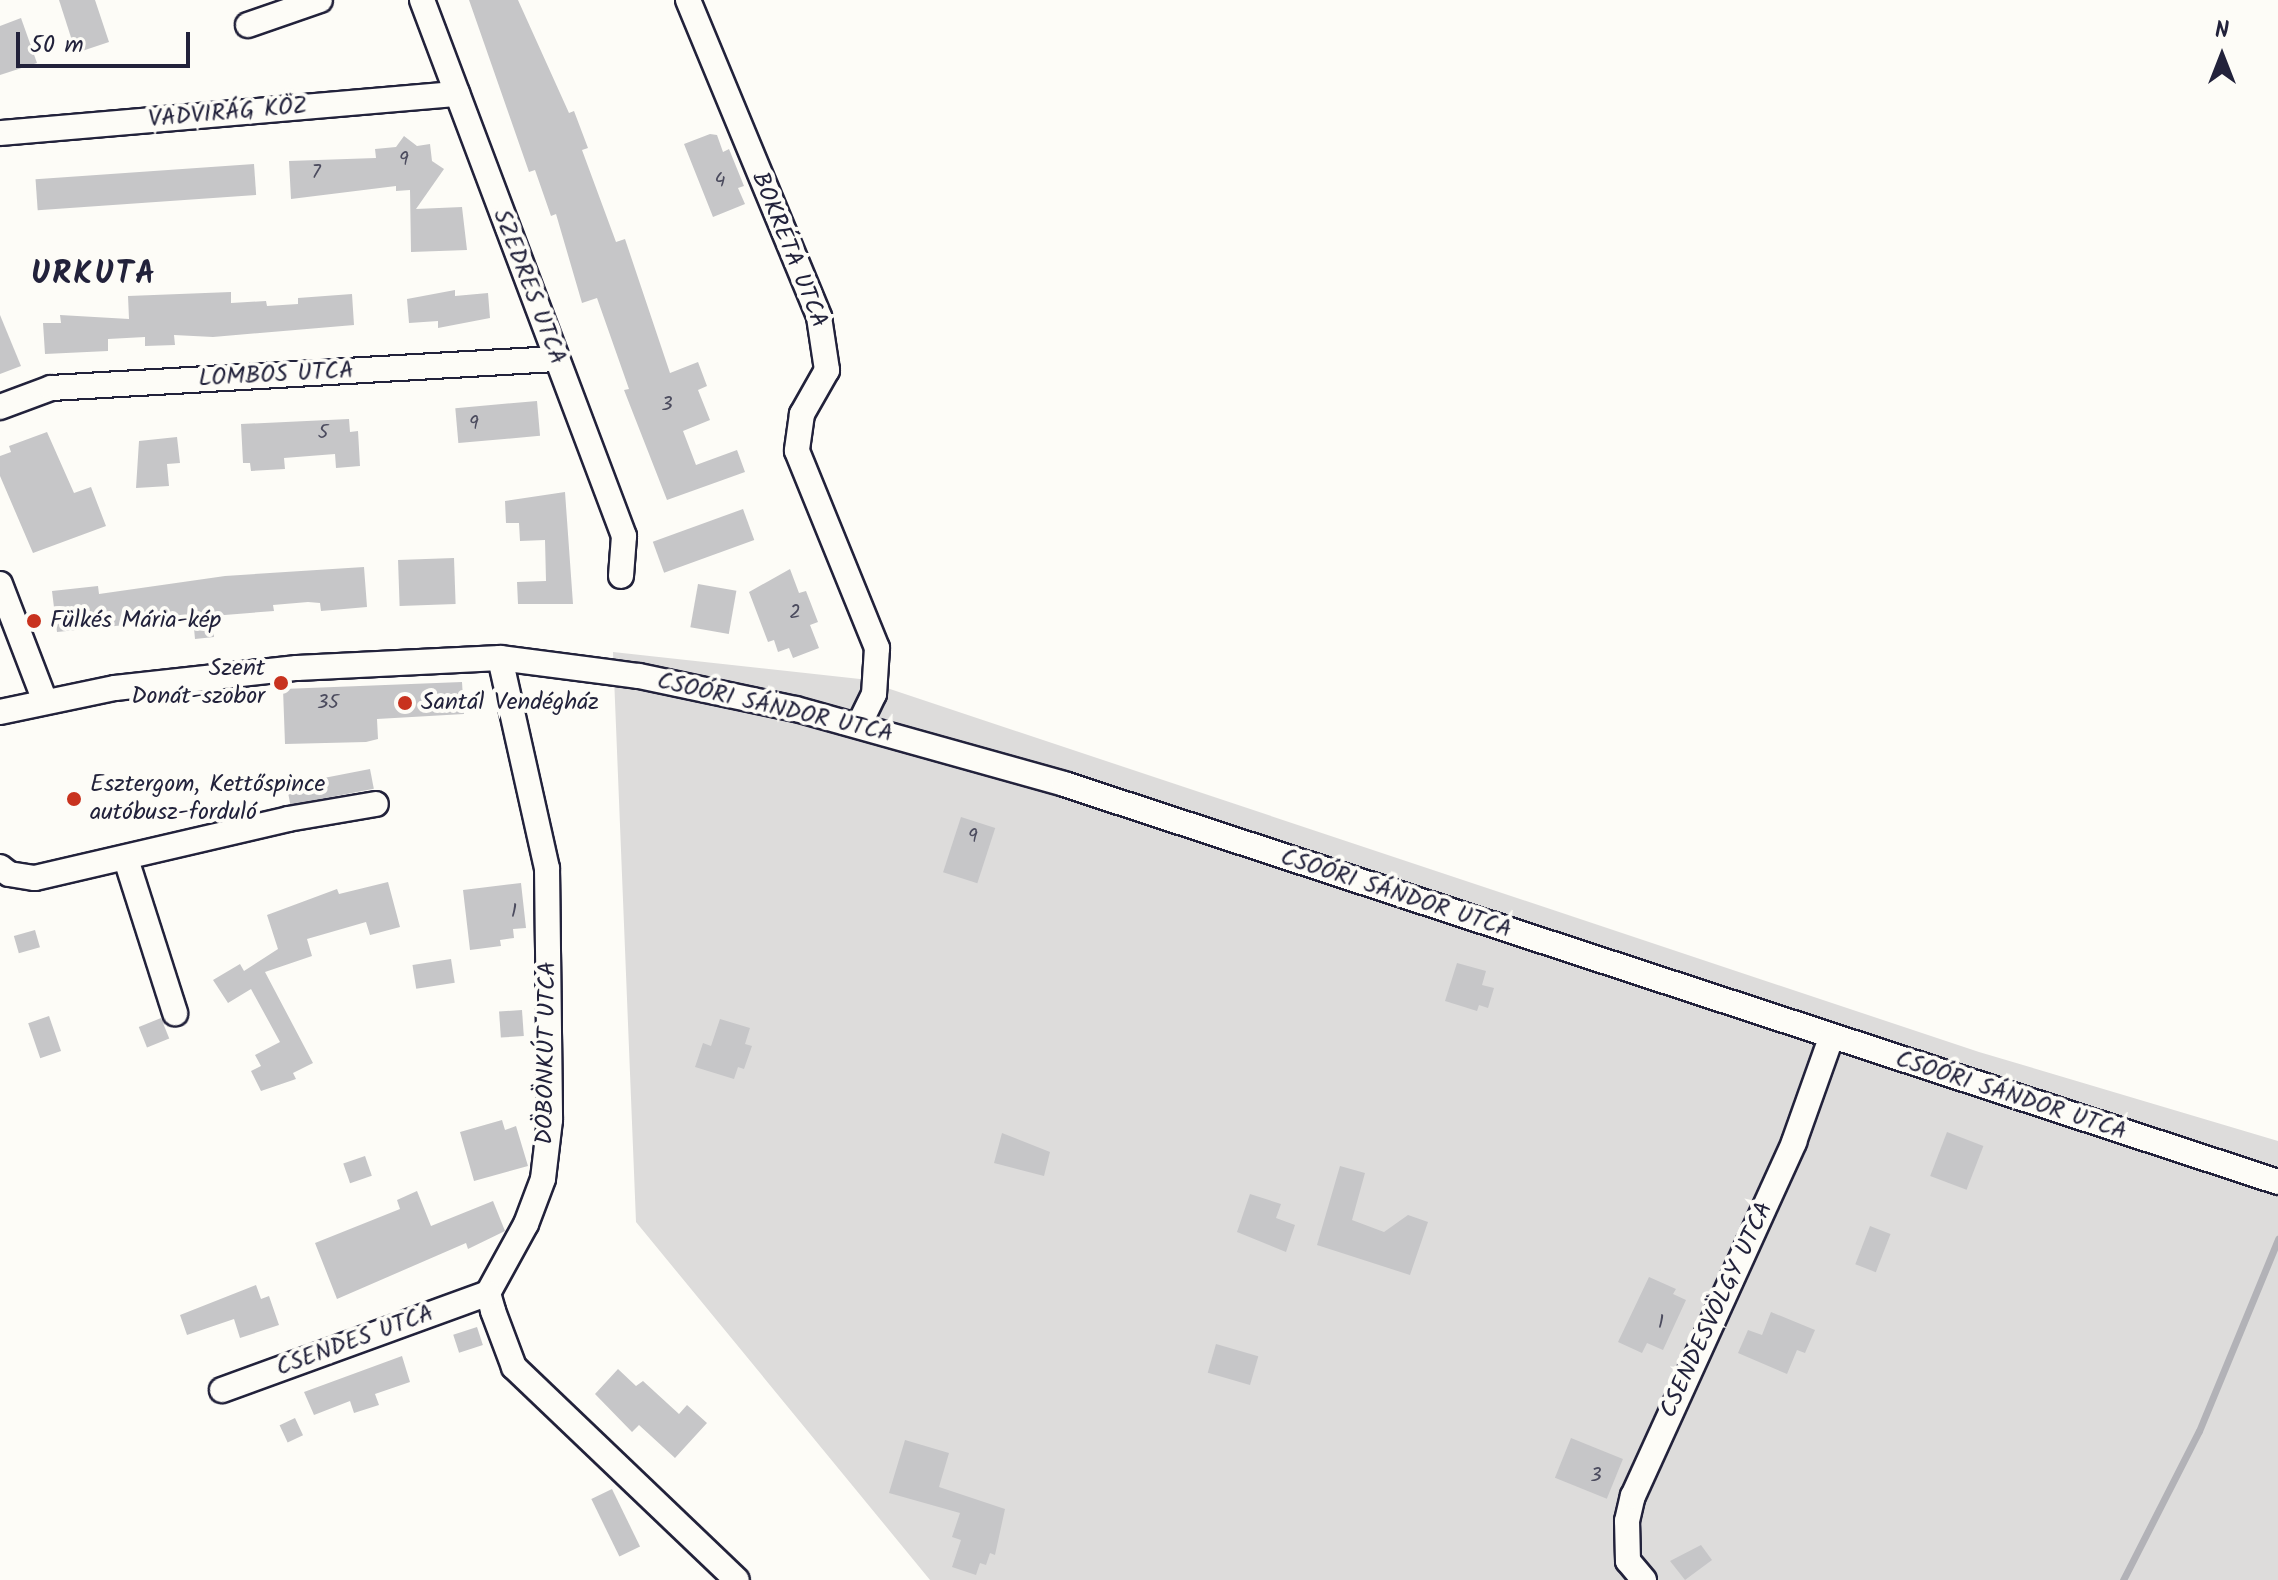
<!DOCTYPE html>
<meta charset="utf-8">
<style>
body{margin:0}
#map{position:relative;width:2278px;height:1580px;overflow:hidden;background:#fdfcf7;font-family:Kalam,sans-serif}
div>[style]{position:absolute}
.green>*{inset:0;background:#dddcdb}
.stream>*{height:7px;margin:-3.5px;padding:0 3.5px;transform-origin:3.5px;border-radius:3.5px;background:#b2b2b7}
.building>*{inset:0;background:#c6c6c8;transform-origin:0 0}
.roads{filter:drop-shadow(2px 0 #22223b) drop-shadow(-2px 0 #22223b) drop-shadow(0 2px #22223b) drop-shadow(0 -2px #22223b)}
.minor>*{height:24px;margin:-12px;padding:0 12px;transform-origin:12px;border-radius:12px;background:#fdfcf7}
.dots>*{width:22px;height:22px;translate:-50% -50%;box-sizing:border-box;border:4px solid #fdfcf7;border-radius:50%}
span{translate:-50% -50%;white-space:nowrap;text-align:center;line-height:1.15;-webkit-text-stroke:8px #fdfcf7;paint-order:stroke}
.number-label{font-size:20px;color:#4b4b5e}
.number-label span{-webkit-text-stroke-width:0}
.street-label{font-size:24px;color:#22223b}
.poi-label{font-size:24px;color:#22223b}
.left{translate:0 -50%;text-align:left}
.right{translate:-100% -50%;text-align:right}
.district-label{font-size:32px;color:#22223b;font-weight:700;letter-spacing:2px}
.north{position:absolute;left:2182px;top:16px;width:80px;height:80px;-webkit-text-stroke:6px #fdfcf7;paint-order:stroke;rotate:0deg;font-size:22px;font-weight:700;line-height:32px;text-align:center;color:#22223b}
.north::after{content:'';display:block;margin:auto;width:28px;height:36px;background:#22223b;clip-path:polygon(50% 0,100% 100%,50% 72%,0 100%)}
.scale{position:absolute;left:16px;top:32px;width:174px;height:36px;box-sizing:border-box;border:4px solid #22223b;border-top:0;padding-left:10px;font-size:24px;line-height:28px;white-space:nowrap;color:#22223b;-webkit-text-stroke:6px #fdfcf7;paint-order:stroke}
</style>
<div id="map">
<div class="green">
<i style="clip-path:polygon(613px 652px,860px 679px,1979px 1052px,2278px 1141px,2278px 1580px,930px 1580px,636px 1222px)"></i>
</div>
<div class="stream">
<i style="left:2123px;top:1580px;width:167px;rotate:-63deg"></i>
<i style="left:2199px;top:1431px;width:208px;rotate:-67.6deg"></i>
</div>
<div class="building">
<i style="clip-path:polygon(59px 0,95px 0,109px 42px,76px 53px)"></i>
<i style="clip-path:polygon(469px 0,518px 0,569px 113px,574px 111px,588px 148px,582px 150px,616px 242px,625px 239px,670px 373px,698px 362px,707px 386px,698px 390px,710px 420px,683px 431px,696px 465px,737px 450px,745px 472px,667px 500px,624px 390px,629px 389px,597px 298px,582px 303px,556px 214px,551px 216px,535px 170px,529px 172px)"></i>
<i style="clip-path:polygon(21px 18px,37px 63px,0 75px,0 26px)"></i>
<i style="clip-path:polygon(710px 134px,717px 135px,723px 152px,729px 149px,744px 186px,738px 188px,745px 204px,713px 217px,684px 144px)"></i>
<i style="clip-path:polygon(404px 136px,417px 146px,430px 144px,432px 161px,444px 169px,416px 209px,462px 207px,467px 250px,411px 252px,410px 190px,396px 191px,396px 186px,291px 199px,289px 161px,376px 158px,375px 149px,396px 147px)"></i>
<i style="left:254px;top:164px;width:31px;height:219px;rotate:86deg"></i>
<i style="clip-path:polygon(455px 290px,455px 296px,488px 293px,490px 318px,438px 328px,438px 321px,409px 323px,407px 299px)"></i>
<i style="clip-path:polygon(231px 292px,231px 303px,266px 301px,267px 306px,298px 304px,298px 298px,352px 294px,354px 325px,213px 337px,174px 335px,175px 345px,145px 346px,145px 337px,108px 339px,108px 351px,45px 354px,43px 323px,61px 323px,60px 315px,129px 319px,128px 296px)"></i>
<i style="clip-path:polygon(0 315px,21px 366px,0 374px)"></i>
<i style="left:537px;top:401px;width:35px;height:82px;rotate:85deg"></i>
<i style="clip-path:polygon(349px 419px,350px 432px,358px 431px,360px 466px,336px 468px,335px 454px,284px 458px,285px 469px,251px 471px,250px 463px,243px 463px,241px 424px)"></i>
<i style="clip-path:polygon(47px 432px,74px 493px,91px 487px,106px 526px,33px 553px,0 476px,0 456px,11px 452px,9px 446px)"></i>
<i style="clip-path:polygon(177px 437px,180px 463px,167px 464px,169px 486px,136px 488px,139px 441px)"></i>
<i style="clip-path:polygon(565px 492px,573px 604px,518px 604px,517px 582px,546px 581px,545px 540px,520px 541px,519px 523px,506px 523px,505px 501px)"></i>
<i style="left:743px;top:509px;width:33px;height:96px;rotate:70deg"></i>
<i style="left:454px;top:558px;width:46px;height:56px;rotate:88deg"></i>
<i style="clip-path:polygon(364px 567px,367px 607px,321px 611px,320px 603px,308px 602px,273px 605px,274px 611px,212px 616px,214px 637px,195px 639px,193px 618px,57px 632px,52px 591px,98px 586px,99px 594px,225px 576px)"></i>
<i style="clip-path:polygon(790px 569px,799px 593px,806px 591px,818px 622px,810px 625px,819px 648px,793px 658px,789px 648px,778px 652px,774px 640px,768px 642px,749px 592px)"></i>
<i style="left:698px;top:584px;width:39px;height:44px;rotate:10deg"></i>
<i style="clip-path:polygon(462px 682px,464px 714px,377px 719px,378px 739px,366px 742px,285px 744px,283px 689px)"></i>
<i style="left:370px;top:769px;width:20px;height:85px;rotate:79deg"></i>
<i style="left:961px;top:817px;width:36px;height:58px;rotate:18deg"></i>
<i style="clip-path:polygon(388px 882px,400px 927px,370px 935px,366px 922px,307px 939px,312px 956px,265px 972px,313px 1063px,293px 1073px,296px 1079px,261px 1091px,251px 1071px,261px 1066px,255px 1055px,280px 1042px,251px 989px,228px 1003px,213px 980px,240px 964px,244px 971px,278px 949px,267px 915px,337px 889px,339px 894px)"></i>
<i style="clip-path:polygon(521px 883px,526px 928px,513px 929px,514px 938px,500px 940px,501px 946px,470px 950px,463px 890px)"></i>
<i style="left:35px;top:930px;width:18px;height:22px;rotate:74deg"></i>
<i style="left:451px;top:959px;width:24px;height:39px;rotate:81deg"></i>
<i style="clip-path:polygon(1457px 963px,1486px 971px,1482px 985px,1494px 988px,1488px 1008px,1479px 1005px,1477px 1011px,1445px 1001px)"></i>
<i style="left:522px;top:1010px;width:26px;height:23px;rotate:86deg"></i>
<i style="left:49px;top:1016px;width:37px;height:22px;rotate:71deg"></i>
<i style="left:161px;top:1018px;width:22px;height:24px;rotate:68deg"></i>
<i style="clip-path:polygon(720px 1019px,750px 1028px,745px 1044px,752px 1046px,744px 1069px,738px 1067px,734px 1079px,695px 1067px,703px 1043px,711px 1046px)"></i>
<i style="clip-path:polygon(502px 1120px,505px 1130px,516px 1126px,528px 1166px,474px 1181px,460px 1132px)"></i>
<i style="left:1947px;top:1132px;width:39px;height:47px;rotate:21deg"></i>
<i style="clip-path:polygon(1002px 1133px,1050px 1152px,1044px 1176px,994px 1163px)"></i>
<i style="left:365px;top:1156px;width:21px;height:23px;rotate:71deg"></i>
<i style="clip-path:polygon(1340px 1166px,1365px 1173px,1352px 1220px,1384px 1232px,1408px 1215px,1428px 1222px,1410px 1275px,1317px 1245px)"></i>
<i style="clip-path:polygon(417px 1191px,431px 1226px,493px 1201px,505px 1231px,468px 1249px,466px 1243px,337px 1299px,315px 1243px,400px 1209px,397px 1200px)"></i>
<i style="clip-path:polygon(1250px 1194px,1281px 1204px,1276px 1218px,1295px 1225px,1286px 1252px,1237px 1232px)"></i>
<i style="left:1870px;top:1226px;width:22px;height:41px;rotate:21deg"></i>
<i style="clip-path:polygon(1649px 1277px,1676px 1289px,1673px 1294px,1686px 1300px,1663px 1350px,1647px 1343px,1642px 1353px,1618px 1342px)"></i>
<i style="clip-path:polygon(256px 1285px,261px 1299px,269px 1296px,279px 1325px,240px 1338px,234px 1319px,187px 1335px,180px 1315px)"></i>
<i style="clip-path:polygon(1771px 1312px,1815px 1330px,1805px 1353px,1797px 1350px,1787px 1374px,1738px 1353px,1748px 1330px,1762px 1335px)"></i>
<i style="left:477px;top:1327px;width:19px;height:25px;rotate:72deg"></i>
<i style="left:1216px;top:1344px;width:44px;height:30px;rotate:16deg"></i>
<i style="clip-path:polygon(402px 1356px,410px 1382px,375px 1394px,379px 1405px,354px 1413px,350px 1401px,314px 1415px,304px 1392px)"></i>
<i style="clip-path:polygon(618px 1369px,636px 1386px,643px 1381px,679px 1414px,687px 1405px,707px 1423px,675px 1458px,639px 1425px,632px 1432px,595px 1394px)"></i>
<i style="left:295px;top:1418px;width:19px;height:17px;rotate:65deg"></i>
<i style="left:1571px;top:1438px;width:56px;height:43px;rotate:22deg"></i>
<i style="clip-path:polygon(905px 1440px,949px 1453px,939px 1487px,1005px 1509px,995px 1555px,990px 1553px,986px 1565px,980px 1563px,976px 1575px,952px 1567px,961px 1540px,952px 1537px,960px 1513px,889px 1493px)"></i>
<i style="left:612px;top:1489px;width:64px;height:23px;rotate:64deg"></i>
<i style="clip-path:polygon(1701px 1545px,1712px 1560px,1685px 1580px,1670px 1561px)"></i>
</div>
<div class="roads">
<div class="minor">
<i style="left:422px;top:0;width:573px;rotate:69.35deg"></i>
<i style="left:624px;top:536px;width:40px;rotate:94.3deg"></i>
<i style="left:688px;top:0;width:343px;rotate:67.5deg"></i>
<i style="left:819px;top:317px;width:54px;rotate:81.4deg"></i>
<i style="left:827px;top:370px;width:51px;rotate:119.6deg"></i>
<i style="left:802px;top:414px;width:37px;rotate:98deg"></i>
<i style="left:797px;top:451px;width:213px;rotate:67.9deg"></i>
<i style="left:877px;top:648px;width:46px;rotate:93.7deg"></i>
<i style="left:874px;top:694px;width:34px;rotate:116deg"></i>
<i style="left:248px;top:25px;width:76px;rotate:-19.1deg"></i>
<i style="left:0;top:133px;width:459px;rotate:-4.9deg"></i>
<i style="left:0;top:407px;width:54px;rotate:-20.4deg"></i>
<i style="left:51px;top:388px;width:506px;rotate:-3.29deg"></i>
<i style="left:0;top:584px;width:125px;rotate:69deg"></i>
<i style="left:500px;top:658px;width:215px;rotate:77.4deg"></i>
<i style="left:547px;top:868px;width:252px;rotate:89.3deg"></i>
<i style="left:550px;top:1120px;width:59px;rotate:96.8deg"></i>
<i style="left:543px;top:1179px;width:48px;rotate:110.7deg"></i>
<i style="left:526px;top:1224px;width:79px;rotate:118.8deg"></i>
<i style="left:488px;top:1293px;width:19px;rotate:74deg"></i>
<i style="left:493px;top:1311px;width:60px;rotate:69.4deg"></i>
<i style="left:514px;top:1367px;width:308px;rotate:43.7deg"></i>
<i style="left:0;top:712px;width:117px;rotate:-11.8deg"></i>
<i style="left:115px;top:688px;width:183px;rotate:-6.3deg"></i>
<i style="left:297px;top:668px;width:203px;rotate:-2.8deg"></i>
<i style="left:500px;top:658px;width:140px;rotate:7.4deg"></i>
<i style="left:639px;top:676px;width:160px;rotate:11.9deg"></i>
<i style="left:796px;top:709px;width:278px;rotate:15.6deg"></i>
<i style="left:1064px;top:784px;width:1278px;rotate:18.15deg"></i>
<i style="left:126px;top:859px;width:162px;rotate:72.3deg"></i>
<i style="left:0;top:867px;width:11px;rotate:38deg"></i>
<i style="left:9px;top:874px;width:26px;rotate:9deg"></i>
<i style="left:35px;top:878px;width:260px;rotate:-13.1deg"></i>
<i style="left:288px;top:819px;width:89px;rotate:-9.7deg"></i>
<i style="left:222px;top:1390px;width:283px;rotate:-20deg"></i>
<i style="left:1644px;top:1580px;width:25px;rotate:-130deg"></i>
<i style="left:1628px;top:1561px;width:40px;rotate:-91.4deg"></i>
<i style="left:1627px;top:1521px;width:26px;rotate:-77deg"></i>
<i style="left:1633px;top:1496px;width:389px;rotate:-65.5deg"></i>
<i style="left:1794px;top:1142px;width:110px;rotate:-70.4deg"></i>
</div>
</div>
<div class="dots">
<i style="left:34px;top:621px;background:#c8321e"></i>
<i style="left:281px;top:683px;background:#c8321e"></i>
<i style="left:405px;top:703px;background:#c8321e"></i>
<i style="left:74px;top:799px;background:#c8321e"></i>
</div>
<div class="number-label">
<span style="left:404px;top:160px">9</span>
<span style="left:316px;top:173px">7</span>
<span style="left:720px;top:181px">4</span>
<span style="left:667px;top:405px">3</span>
<span style="left:474px;top:424px">9</span>
<span style="left:323px;top:433px">5</span>
<span style="left:795px;top:613px">2</span>
<span style="left:328px;top:703px">35</span>
<span style="left:973px;top:837px">9</span>
<span style="left:514px;top:912px">1</span>
<span style="left:1661px;top:1323px">1</span>
<span style="left:1596px;top:1476px">3</span>
</div>
<div class="street-label">
<span style="left:228px;top:113px;rotate:-5deg">VADVIRÁG KÖZ</span>
<span style="left:789px;top:250px;rotate:68deg">BOKRÉTA UTCA</span>
<span style="left:529px;top:287px;rotate:69deg">SZEDRES UTCA</span>
<span style="left:276px;top:375px;rotate:-3deg">LOMBOS UTCA</span>
<span style="left:775px;top:708px;rotate:13deg">CSOÓRI SÁNDOR UTCA</span>
<span style="left:1396px;top:894px;rotate:18deg">CSOÓRI SÁNDOR UTCA</span>
<span style="left:547px;top:1053px;rotate:-89deg">DÖBÖNKÚT UTCA</span>
<span style="left:2011px;top:1096px;rotate:18deg">CSOÓRI SÁNDOR UTCA</span>
<span style="left:1717px;top:1310px;rotate:-65deg">CSENDESVÖLGY UTCA</span>
<span style="left:355px;top:1341px;rotate:-20deg">CSENDES UTCA</span>
</div>
<div class="poi-label">
<span class="left" style="left:50px;top:621px">Fülkés Mária-kép</span>
<span class="right" style="left:265px;top:683px">Szent<br>Donát-szobor</span>
<span class="left" style="left:421px;top:703px">Santál Vendégház</span>
<span class="left" style="left:90px;top:799px">Esztergom, Kettőspince<br>autóbusz-forduló</span>
</div>
<div class="district-label">
<span style="left:94px;top:275px">URKUTA</span>
</div>
<div class="north">N</div>
<div class="scale">50 m</div>
</div>
